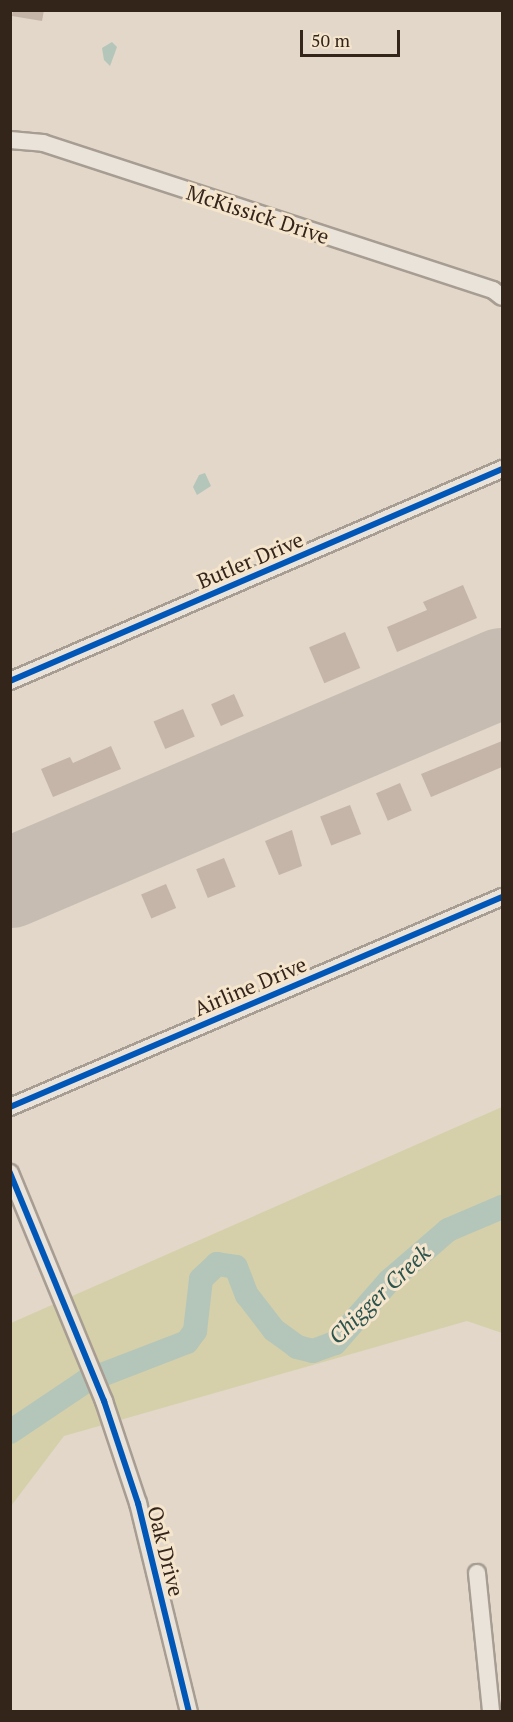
<!DOCTYPE html>
<style>
body{margin:0}
#map{position:relative;width:513px;height:1722px;overflow:hidden;background:#e2d7c8;font-family:"PT Serif",serif}
div>[style]{position:absolute}
.green>*{inset:0;background:#d5d0aa}
.water>*{inset:0;background:#b4c6b9}
.river>*{height:24px;margin:-12px;padding:0 12px;transform-origin:12px;border-radius:12px;background:#b4c6b9}
.runway>*{height:90px;margin:-45px;padding:0 45px;transform-origin:45px;border-radius:45px;background:#c6bcb2}
.building>*{inset:0;background:#c5b5a9;transform-origin:0 0}
.roads{filter:drop-shadow(2px 0 #a79d92) drop-shadow(-2px 0 #a79d92) drop-shadow(0 2px #a79d92) drop-shadow(0 -2px #a79d92)}
.minor>*{height:16px;margin:-8px;padding:0 8px;transform-origin:8px;border-radius:8px;background:#eae3da}
.cycleway>*{height:6px;margin:-3px;padding:0 3px;transform-origin:3px;border-radius:3px;background:#0057b8}
span{translate:-50% -50%;white-space:nowrap;text-align:center;line-height:1.15;-webkit-text-stroke:6px #f5e5cd;paint-order:stroke}
.street-label{font-size:21px;color:#34251b}
.water-label{font-size:22px;color:#2a544d;font-style:italic}
.frame{position:absolute;inset:0;border:12px solid #34251b;pointer-events:none}
.scale{position:absolute;left:300px;top:30px;width:100px;height:27px;box-sizing:border-box;border:3px solid #34251b;border-top:0;padding-left:8px;font-size:18px;line-height:21px;white-space:nowrap;color:#34251b;-webkit-text-stroke:4px #f5e5cd;paint-order:stroke}
</style>
<div id="map">
<div class="green">
<i style="clip-path:polygon(502px 1107px,502px 1333px,467px 1321px,64px 1436px,11px 1506px,11px 1323px)"></i>
</div>
<div class="water">
<i style="clip-path:polygon(112px 42px,117px 47px,110px 66px,104px 60px,102px 48px)"></i>
<i style="clip-path:polygon(205px 473px,211px 486px,197px 495px,193px 487px,199px 475px)"></i>
</div>
<div class="river">
<i style="left:10px;top:1432px;width:92px;rotate:-33.9deg"></i>
<i style="left:86px;top:1381px;width:108px;rotate:-21.1deg"></i>
<i style="left:187px;top:1342px;width:14px;rotate:-54deg"></i>
<i style="left:195px;top:1331px;width:52px;rotate:-83.4deg"></i>
<i style="left:201px;top:1279px;width:22px;rotate:-43deg"></i>
<i style="left:217px;top:1264px;width:19px;rotate:9deg"></i>
<i style="left:236px;top:1267px;width:30px;rotate:69deg"></i>
<i style="left:247px;top:1295px;width:44px;rotate:52.4deg"></i>
<i style="left:274px;top:1330px;width:29px;rotate:36deg"></i>
<i style="left:297px;top:1347px;width:16px;rotate:14deg"></i>
<i style="left:313px;top:1351px;width:23px;rotate:-20deg"></i>
<i style="left:335px;top:1343px;width:82px;rotate:-48.9deg"></i>
<i style="left:389px;top:1281px;width:78px;rotate:-40.8deg"></i>
<i style="left:448px;top:1230px;width:59px;rotate:-23.1deg"></i>
</div>
<div class="runway">
<i style="left:10px;top:883px;width:535px;rotate:-23.11deg"></i>
</div>
<div class="building">
<i style="clip-path:polygon(13px 10px,44px 10px,42px 21px,12px 16px)"></i>
<i style="clip-path:polygon(463px 585px,477px 618px,397px 652px,387px 627px,427px 610px,423px 602px)"></i>
<i style="left:345px;top:632px;width:39px;height:39px;rotate:67deg"></i>
<i style="left:234px;top:694px;width:24px;height:25px;rotate:66deg"></i>
<i style="left:183px;top:709px;width:30px;height:32px;rotate:67deg"></i>
<i style="clip-path:polygon(502px 741px,502px 767px,431px 797px,421px 774px)"></i>
<i style="clip-path:polygon(111px 746px,121px 769px,53px 797px,41px 769px,70px 757px,73px 763px)"></i>
<i style="left:400px;top:783px;width:30px;height:26px;rotate:67deg"></i>
<i style="left:350px;top:805px;width:31px;height:32px;rotate:69deg"></i>
<i style="clip-path:polygon(292px 830px,302px 866px,279px 875px,265px 841px)"></i>
<i style="left:224px;top:858px;width:31px;height:30px;rotate:68deg"></i>
<i style="left:166px;top:884px;width:26px;height:27px;rotate:67deg"></i>
</div>
<div class="roads">
<div class="minor">
<i style="left:10px;top:140px;width:33px;rotate:5deg"></i>
<i style="left:43px;top:143px;width:473px;rotate:18.1deg"></i>
<i style="left:493px;top:290px;width:11px;rotate:38deg"></i>
<i style="left:10px;top:681px;width:536px;rotate:-23.31deg"></i>
<i style="left:10px;top:1107px;width:535px;rotate:-23.11deg"></i>
<i style="left:10px;top:1173px;width:247px;rotate:67.6deg"></i>
<i style="left:104px;top:1401px;width:108px;rotate:71.6deg"></i>
<i style="left:138px;top:1503px;width:215px;rotate:76.3deg"></i>
<i style="left:477px;top:1573px;width:140px;rotate:84.2deg"></i>
</div>
</div>
<div class="cycleway">
<i style="left:10px;top:681px;width:536px;rotate:-23.31deg"></i>
<i style="left:10px;top:1107px;width:535px;rotate:-23.11deg"></i>
<i style="left:10px;top:1173px;width:247px;rotate:67.6deg"></i>
<i style="left:104px;top:1401px;width:108px;rotate:71.6deg"></i>
<i style="left:138px;top:1503px;width:215px;rotate:76.3deg"></i>
</div>
<div class="street-label">
<span style="left:258px;top:214px;rotate:18deg">McKissick Drive</span>
<span style="left:250px;top:560px;rotate:-23deg">Butler Drive</span>
<span style="left:250px;top:986px;rotate:-23deg">Airline Drive</span>
<span style="left:166px;top:1551px;rotate:76deg">Oak Drive</span>
</div>
<div class="water-label">
<span style="left:379px;top:1294px;rotate:-44deg">Chigger Creek</span>
</div>
<div class="frame"></div>
<div class="scale">50 m</div>
</div>
